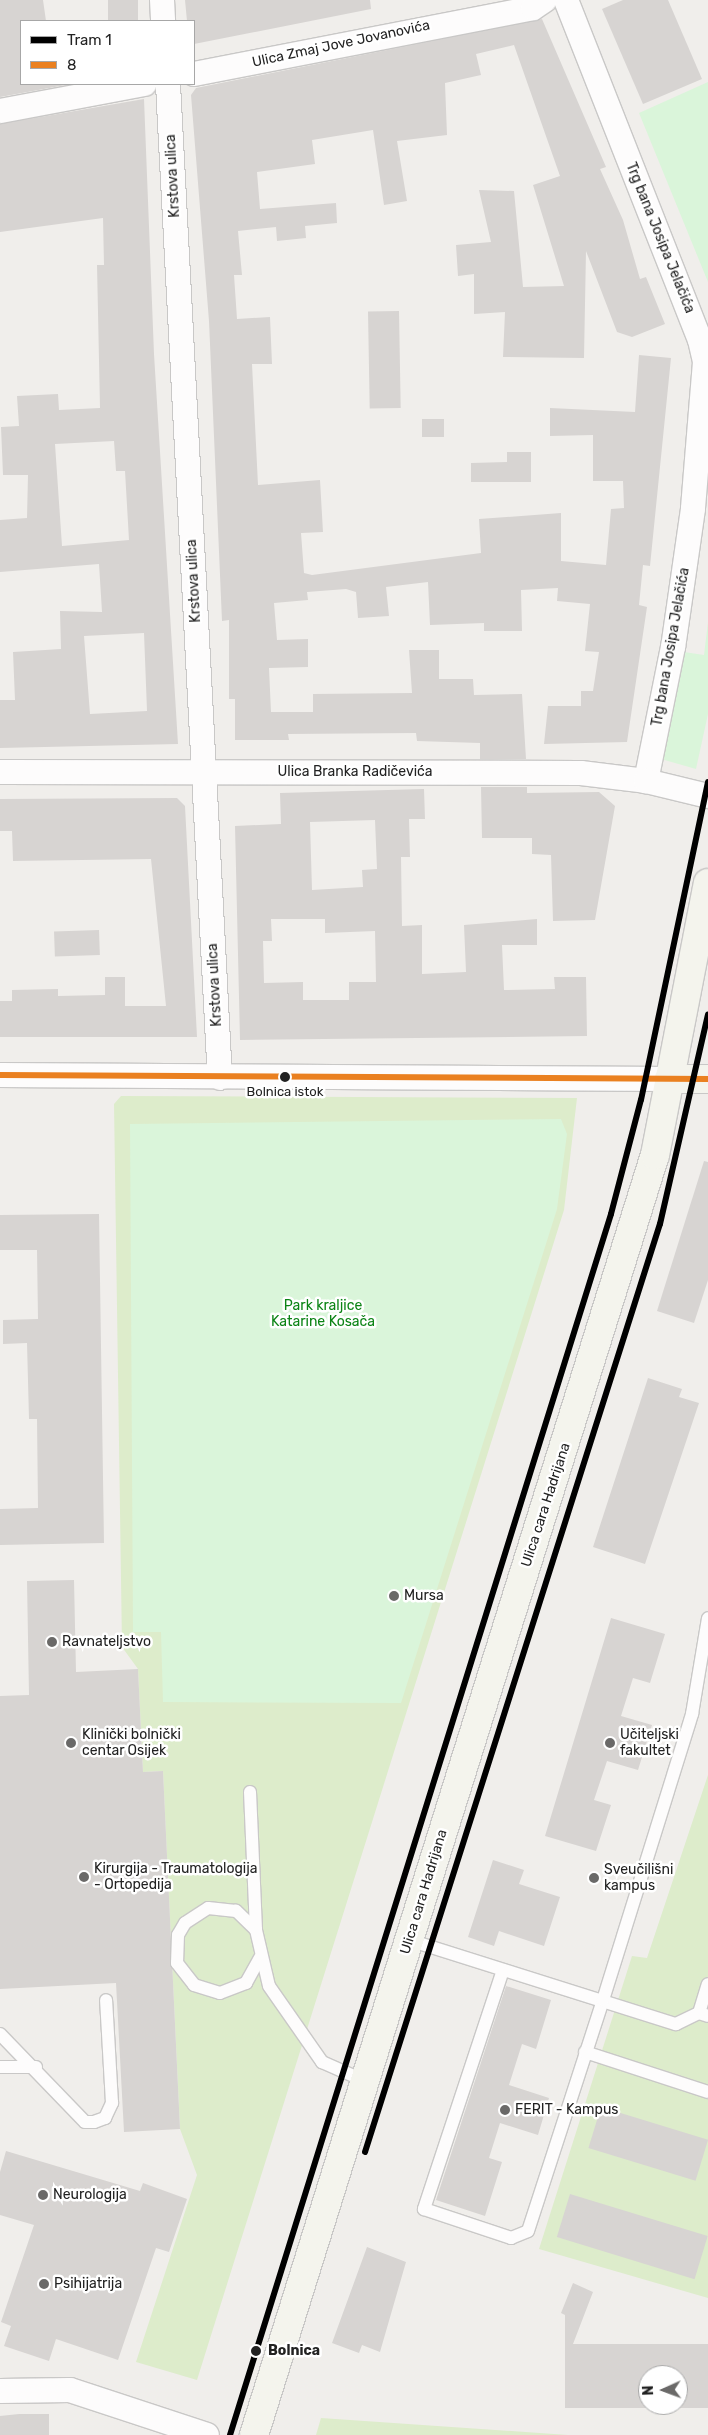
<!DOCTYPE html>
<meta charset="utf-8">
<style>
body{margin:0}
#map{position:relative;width:708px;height:2435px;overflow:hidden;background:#f0eeeb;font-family:Rubik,sans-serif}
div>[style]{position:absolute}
.grass>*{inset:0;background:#ddeccb}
.park>*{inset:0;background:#daf5da}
.building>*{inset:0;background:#d7d4d2;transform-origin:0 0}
.roads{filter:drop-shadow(1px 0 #c9c8c7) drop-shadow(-1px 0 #c9c8c7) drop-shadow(0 1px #c9c8c7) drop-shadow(0 -1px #c9c8c7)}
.lane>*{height:12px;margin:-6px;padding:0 6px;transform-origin:6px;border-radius:6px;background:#fdfcfc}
.street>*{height:24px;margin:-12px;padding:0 12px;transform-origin:12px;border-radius:12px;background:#fdfcfc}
.secondary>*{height:28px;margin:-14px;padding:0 14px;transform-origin:14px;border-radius:14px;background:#f4f4ed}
.bus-1>*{height:6px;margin:-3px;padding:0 3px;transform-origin:3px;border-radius:3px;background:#ea8020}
.tram-1>*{height:6px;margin:-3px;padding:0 3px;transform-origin:3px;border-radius:3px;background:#000}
.dots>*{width:14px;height:14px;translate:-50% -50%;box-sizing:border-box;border:2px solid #fff;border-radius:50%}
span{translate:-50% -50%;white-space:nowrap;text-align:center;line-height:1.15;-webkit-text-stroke:5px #fff;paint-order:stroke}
.bus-label{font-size:13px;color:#222}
.street-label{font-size:14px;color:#222}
.park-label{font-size:14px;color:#0c8416}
.poi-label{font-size:14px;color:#222}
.left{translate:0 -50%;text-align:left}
.stop-label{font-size:14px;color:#222;font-weight:700}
.legend{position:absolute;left:20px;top:20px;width:175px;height:65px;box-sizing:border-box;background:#fff;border:1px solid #a7a7a7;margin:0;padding:6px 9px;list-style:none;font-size:15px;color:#222}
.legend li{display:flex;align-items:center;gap:10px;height:25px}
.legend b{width:25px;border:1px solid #a7a7a7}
.north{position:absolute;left:638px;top:2365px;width:50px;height:50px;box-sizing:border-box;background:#fff;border:1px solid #a7a7a7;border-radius:50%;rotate:268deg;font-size:14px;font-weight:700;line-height:20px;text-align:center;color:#222}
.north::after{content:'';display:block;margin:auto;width:18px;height:22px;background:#6a6968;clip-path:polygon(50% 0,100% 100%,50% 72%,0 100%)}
</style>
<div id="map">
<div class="grass">
<i style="clip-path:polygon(121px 1096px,577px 1098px,564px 1210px,197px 2380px,136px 2362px,197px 2175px,180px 2129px,163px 1771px,143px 1772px,138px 1669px,122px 1647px,114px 1104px)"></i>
<i style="clip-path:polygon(708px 1775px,708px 2298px,539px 2249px,632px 1956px,647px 1958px)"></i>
<i style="clip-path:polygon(321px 2418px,568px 2435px,316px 2435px)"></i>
</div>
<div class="park">
<i style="clip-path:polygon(708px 82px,708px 282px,639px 113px)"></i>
<i style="clip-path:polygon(708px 622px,708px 714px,696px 769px,661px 759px,684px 652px,704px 655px)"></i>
<i style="clip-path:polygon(561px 1119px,567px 1134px,557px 1209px,401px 1703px,163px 1702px,161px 1632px,133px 1632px,130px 1124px)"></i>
</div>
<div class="building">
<i style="clip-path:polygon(0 0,43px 0,46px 21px,21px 21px,21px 84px,71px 84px,0 97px)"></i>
<i style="left:108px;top:0;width:30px;height:21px"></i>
<i style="clip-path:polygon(185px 0,370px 0,371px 9px,194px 44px,194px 21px,187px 21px)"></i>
<i style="clip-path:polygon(623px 0,668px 0,702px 79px,643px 104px,602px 9px)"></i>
<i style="clip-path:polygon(542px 19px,606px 167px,600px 169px,623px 220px,640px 279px,646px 277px,665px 324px,632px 337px,617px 332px,586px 251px,584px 358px,503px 357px,505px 312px,474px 314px,474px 274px,458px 276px,456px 245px,491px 242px,479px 190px,514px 191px,523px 287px,564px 286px,533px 185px,560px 176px,514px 45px,476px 54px,481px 75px,445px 83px,447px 135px,397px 141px,407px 201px,384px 205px,373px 130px,312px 140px,315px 164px,257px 172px,260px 209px,336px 203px,337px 223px,305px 226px,306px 238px,277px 241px,276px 227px,238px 231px,242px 275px,234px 275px,237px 319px,270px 317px,272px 364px,252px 364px,258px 485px,320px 480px,323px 532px,301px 533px,304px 573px,312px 575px,481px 553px,479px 519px,561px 513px,561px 561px,606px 565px,611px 509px,624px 508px,623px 481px,593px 481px,593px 435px,550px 436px,550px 408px,635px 412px,639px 355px,671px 358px,650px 566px,643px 565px,639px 605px,647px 607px,627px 742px,544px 744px,548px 706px,581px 706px,581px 691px,593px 691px,599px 652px,585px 651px,590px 604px,557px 601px,558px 588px,521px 590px,522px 631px,484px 631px,484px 623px,430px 625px,428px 582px,386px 587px,389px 616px,358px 618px,356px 592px,346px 589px,307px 592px,308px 600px,274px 603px,277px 640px,308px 639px,308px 667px,269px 668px,271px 712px,313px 712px,313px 694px,412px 693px,409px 650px,439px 650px,439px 679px,473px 679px,474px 695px,522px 694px,526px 759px,480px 759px,480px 743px,417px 741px,416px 733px,288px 734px,289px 740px,235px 740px,235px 699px,229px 699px,229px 620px,222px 621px,209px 321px,191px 95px,196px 88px)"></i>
<i style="clip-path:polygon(evenodd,144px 99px,154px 354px,178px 744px,0 748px,0 700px,15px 700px,13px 652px,61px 649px,60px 611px,102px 612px,99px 564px,0 572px,0 520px,27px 518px,28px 475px,3px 475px,1px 427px,19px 426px,17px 396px,58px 394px,59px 410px,100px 408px,97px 265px,104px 265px,103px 218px,0 232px,0 124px,144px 99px,114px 441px,116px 471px,125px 471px,129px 540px,62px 546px,55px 444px,114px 441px,144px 99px,144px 633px,147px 711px,90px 714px,84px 636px,144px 633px)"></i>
<i style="left:399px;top:311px;width:97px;height:31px;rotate:89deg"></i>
<i style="left:444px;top:419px;width:18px;height:22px;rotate:90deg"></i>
<i style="clip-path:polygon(507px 452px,531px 452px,531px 482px,471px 482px,471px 463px,507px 462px)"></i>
<i style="clip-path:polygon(481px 787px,527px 787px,527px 793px,599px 792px,615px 806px,595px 920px,553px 921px,551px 855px,532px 854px,532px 838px,482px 838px)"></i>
<i style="clip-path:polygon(evenodd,424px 789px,425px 819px,409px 819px,410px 857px,401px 857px,402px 926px,422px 925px,422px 974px,466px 972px,464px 925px,537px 919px,537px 945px,502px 945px,504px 990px,555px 989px,554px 977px,586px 977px,587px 1036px,240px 1040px,235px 826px,281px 824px,280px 793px,424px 789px,375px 820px,377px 869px,362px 870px,363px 887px,312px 890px,310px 822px,375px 820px,424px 789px,271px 919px,325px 919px,325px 933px,375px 931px,376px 982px,349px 982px,349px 1000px,303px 1000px,303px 982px,264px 983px,263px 941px,272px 941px,271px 919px)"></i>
<i style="clip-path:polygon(177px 798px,185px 806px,197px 1037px,0 1037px,0 1001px,12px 1001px,12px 990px,58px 989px,58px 996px,105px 995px,105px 977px,125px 977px,125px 1006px,166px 1006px,151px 859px,13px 861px,12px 831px,0 831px,0 799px)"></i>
<i style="left:99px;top:930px;width:25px;height:45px;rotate:88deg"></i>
<i style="clip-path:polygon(704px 1161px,708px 1162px,708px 1280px,694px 1323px,657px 1311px)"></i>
<i style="clip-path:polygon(99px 1214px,104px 1543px,0 1545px,0 1509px,38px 1508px,37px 1419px,29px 1419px,27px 1343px,3px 1344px,3px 1320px,38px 1319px,37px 1250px,0 1250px,0 1215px)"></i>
<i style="clip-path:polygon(648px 1378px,682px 1389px,679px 1397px,699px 1403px,645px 1564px,593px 1547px)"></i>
<i style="clip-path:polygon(74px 1580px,76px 1672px,138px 1669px,143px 1772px,163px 1771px,180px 2129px,124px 2132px,116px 1983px,0 1989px,0 1696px,29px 1695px,27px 1581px)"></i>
<i style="clip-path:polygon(611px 1618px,665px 1634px,650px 1683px,633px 1678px,621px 1716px,652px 1725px,638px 1770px,607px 1761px,594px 1800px,611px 1805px,596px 1851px,545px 1836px)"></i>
<i style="clip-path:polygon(493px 1860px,524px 1870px,519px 1884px,560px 1897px,544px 1946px,499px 1931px,494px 1946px,468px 1937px)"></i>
<i style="clip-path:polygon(506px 1986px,551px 2000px,536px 2049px,522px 2044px,509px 2085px,549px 2098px,538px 2135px,500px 2123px,489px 2158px,502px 2162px,485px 2216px,436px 2200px)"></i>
<i style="left:601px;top:2107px;width:112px;height:43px;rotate:17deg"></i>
<i style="clip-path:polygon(6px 2151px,140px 2191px,143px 2183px,187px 2199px,169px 2252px,156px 2248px,118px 2360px,56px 2339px,49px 2361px,4px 2346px,11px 2326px,1px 2322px,34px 2225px,0 2215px,0 2172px)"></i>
<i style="left:570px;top:2194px;width:144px;height:45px;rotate:17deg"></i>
<i style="clip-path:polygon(367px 2247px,406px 2262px,380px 2352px,362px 2345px,359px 2353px,332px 2343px)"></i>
<i style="clip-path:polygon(evenodd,573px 2283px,593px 2292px,573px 2344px,708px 2344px,708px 2408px,565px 2408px,565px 2315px,561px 2313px,573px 2283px,648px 2375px,678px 2375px,678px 2405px,648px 2405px,648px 2375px)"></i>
<i style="clip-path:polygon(19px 2414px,49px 2414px,49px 2435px,0 2435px,0 2416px)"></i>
</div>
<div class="roads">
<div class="lane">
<i style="left:250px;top:1792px;width:138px;rotate:87.5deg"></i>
<i style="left:256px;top:1930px;width:57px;rotate:76.9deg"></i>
<i style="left:269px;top:1986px;width:93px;rotate:55.1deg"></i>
<i style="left:322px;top:2062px;width:47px;rotate:23.8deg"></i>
<i style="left:256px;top:1930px;width:28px;rotate:-136deg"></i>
<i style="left:236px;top:1911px;width:28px;rotate:-174deg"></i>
<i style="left:208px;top:1908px;width:27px;rotate:147deg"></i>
<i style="left:185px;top:1923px;width:14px;rotate:120deg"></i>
<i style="left:178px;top:1935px;width:28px;rotate:92deg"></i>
<i style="left:177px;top:1963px;width:28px;rotate:52deg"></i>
<i style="left:194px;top:1985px;width:27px;rotate:17deg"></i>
<i style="left:220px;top:1993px;width:28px;rotate:-21deg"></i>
<i style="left:246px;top:1983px;width:29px;rotate:-61deg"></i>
<i style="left:409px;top:1940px;width:280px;rotate:17.5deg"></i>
<i style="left:676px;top:2024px;width:25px;rotate:-26deg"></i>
<i style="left:699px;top:2013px;width:9px;rotate:18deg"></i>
<i style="left:503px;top:1970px;width:252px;rotate:108.3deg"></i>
<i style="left:424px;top:2209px;width:92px;rotate:18.4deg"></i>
<i style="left:511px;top:2238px;width:18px;rotate:-22deg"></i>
<i style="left:528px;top:2231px;width:243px;rotate:-72deg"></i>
<i style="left:603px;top:2000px;width:300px;rotate:-72.7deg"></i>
<i style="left:692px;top:1714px;width:97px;rotate:-80.5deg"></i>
<i style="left:699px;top:2013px;width:30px;rotate:-73deg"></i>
<i style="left:0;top:2034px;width:122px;rotate:46deg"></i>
<i style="left:85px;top:2122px;width:9px"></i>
<i style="left:94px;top:2122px;width:12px;rotate:-20deg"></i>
<i style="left:105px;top:2118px;width:17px;rotate:-65deg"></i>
<i style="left:112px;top:2103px;width:103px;rotate:-93.3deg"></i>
<i style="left:585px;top:2052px;width:129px;rotate:18deg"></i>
<i style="left:0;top:2067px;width:36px"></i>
</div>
<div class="street">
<i style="left:162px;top:0;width:21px;rotate:87deg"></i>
<i style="left:566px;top:0;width:365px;rotate:68.5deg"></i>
<i style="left:700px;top:340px;width:23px;rotate:77deg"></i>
<i style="left:705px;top:362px;width:147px;rotate:94.7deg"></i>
<i style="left:693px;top:509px;width:139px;rotate:98.2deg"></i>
<i style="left:673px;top:647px;width:137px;rotate:101.4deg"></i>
<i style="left:194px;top:74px;width:345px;rotate:-11deg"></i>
<i style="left:533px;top:8px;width:14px;rotate:-34deg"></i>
<i style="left:168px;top:84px;width:995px;rotate:87.01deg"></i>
<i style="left:0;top:111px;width:147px;rotate:-10.6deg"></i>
<i style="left:0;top:772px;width:581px;rotate:0.1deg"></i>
<i style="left:581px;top:773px;width:65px;rotate:7deg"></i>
<i style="left:646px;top:781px;width:64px;rotate:13.6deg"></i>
<i style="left:0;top:1075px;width:669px;rotate:0.34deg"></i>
<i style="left:0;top:2391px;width:70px;rotate:-0.8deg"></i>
<i style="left:70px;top:2390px;width:144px;rotate:18.2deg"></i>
</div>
<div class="secondary">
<i style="left:669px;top:1079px;width:39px"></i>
<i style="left:254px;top:2435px;width:1341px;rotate:-72.61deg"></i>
<i style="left:655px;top:1155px;width:277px;rotate:-79deg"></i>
</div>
</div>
<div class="bus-1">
<i style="left:0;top:1075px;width:708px;rotate:0.32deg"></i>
</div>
<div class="tram-1">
<i style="left:365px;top:2152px;width:974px;rotate:-72.37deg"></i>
<i style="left:660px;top:1224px;width:215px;rotate:-77.1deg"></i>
<i style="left:230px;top:2435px;width:1279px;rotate:-72.67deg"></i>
<i style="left:611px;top:1214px;width:118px;rotate:-75.3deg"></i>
<i style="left:641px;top:1100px;width:325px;rotate:-78.1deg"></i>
</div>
<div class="dots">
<i style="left:285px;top:1077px;background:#222"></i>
<i style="left:394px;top:1596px;background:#6a6968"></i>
<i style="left:52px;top:1642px;background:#6a6968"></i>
<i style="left:71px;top:1743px;background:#6a6968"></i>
<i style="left:610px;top:1743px;background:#6a6968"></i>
<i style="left:84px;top:1877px;background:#6a6968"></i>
<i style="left:594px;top:1878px;background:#6a6968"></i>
<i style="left:505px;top:2110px;background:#6a6968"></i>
<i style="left:43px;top:2195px;background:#6a6968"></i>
<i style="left:44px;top:2284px;background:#6a6968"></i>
<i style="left:256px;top:2351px;background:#222"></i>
</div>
<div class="bus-label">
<span style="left:285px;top:1092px">Bolnica istok</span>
</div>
<div class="street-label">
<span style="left:341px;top:44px;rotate:-12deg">Ulica Zmaj Jove Jovanovića</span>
<span style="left:173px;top:176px;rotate:-93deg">Krstova ulica</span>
<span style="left:660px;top:238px;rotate:68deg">Trg bana Josipa Jelačića</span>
<span style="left:194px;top:581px;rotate:-93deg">Krstova ulica</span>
<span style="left:671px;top:647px;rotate:-80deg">Trg bana Josipa Jelačića</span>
<span style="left:355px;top:772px">Ulica Branka Radičevića</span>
<span style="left:215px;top:985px;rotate:-93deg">Krstova ulica</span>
<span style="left:546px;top:1505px;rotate:-72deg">Ulica cara Hadrijana</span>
<span style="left:424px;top:1892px;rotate:-73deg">Ulica cara Hadrijana</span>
</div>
<div class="park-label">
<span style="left:323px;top:1314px">Park kraljice<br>Katarine Kosača</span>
</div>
<div class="poi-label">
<span class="left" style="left:404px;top:1596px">Mursa</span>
<span class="left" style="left:62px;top:1642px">Ravnateljstvo</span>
<span class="left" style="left:82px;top:1743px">Klinički bolnički<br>centar Osijek</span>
<span class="left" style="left:620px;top:1743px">Učiteljski<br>fakultet</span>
<span class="left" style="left:94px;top:1877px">Kirurgija - Traumatologija<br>- Ortopedija</span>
<span class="left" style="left:604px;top:1878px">Sveučilišni<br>kampus</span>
<span class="left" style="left:515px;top:2110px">FERIT - Kampus</span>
<span class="left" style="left:53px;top:2195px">Neurologija</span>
<span class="left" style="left:54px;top:2284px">Psihijatrija</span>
</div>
<div class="stop-label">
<span class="left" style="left:268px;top:2351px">Bolnica</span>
</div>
<ul class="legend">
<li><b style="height:6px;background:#000"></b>Tram 1</li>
<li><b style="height:6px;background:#ea8020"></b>8</li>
</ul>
<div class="north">N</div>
</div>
